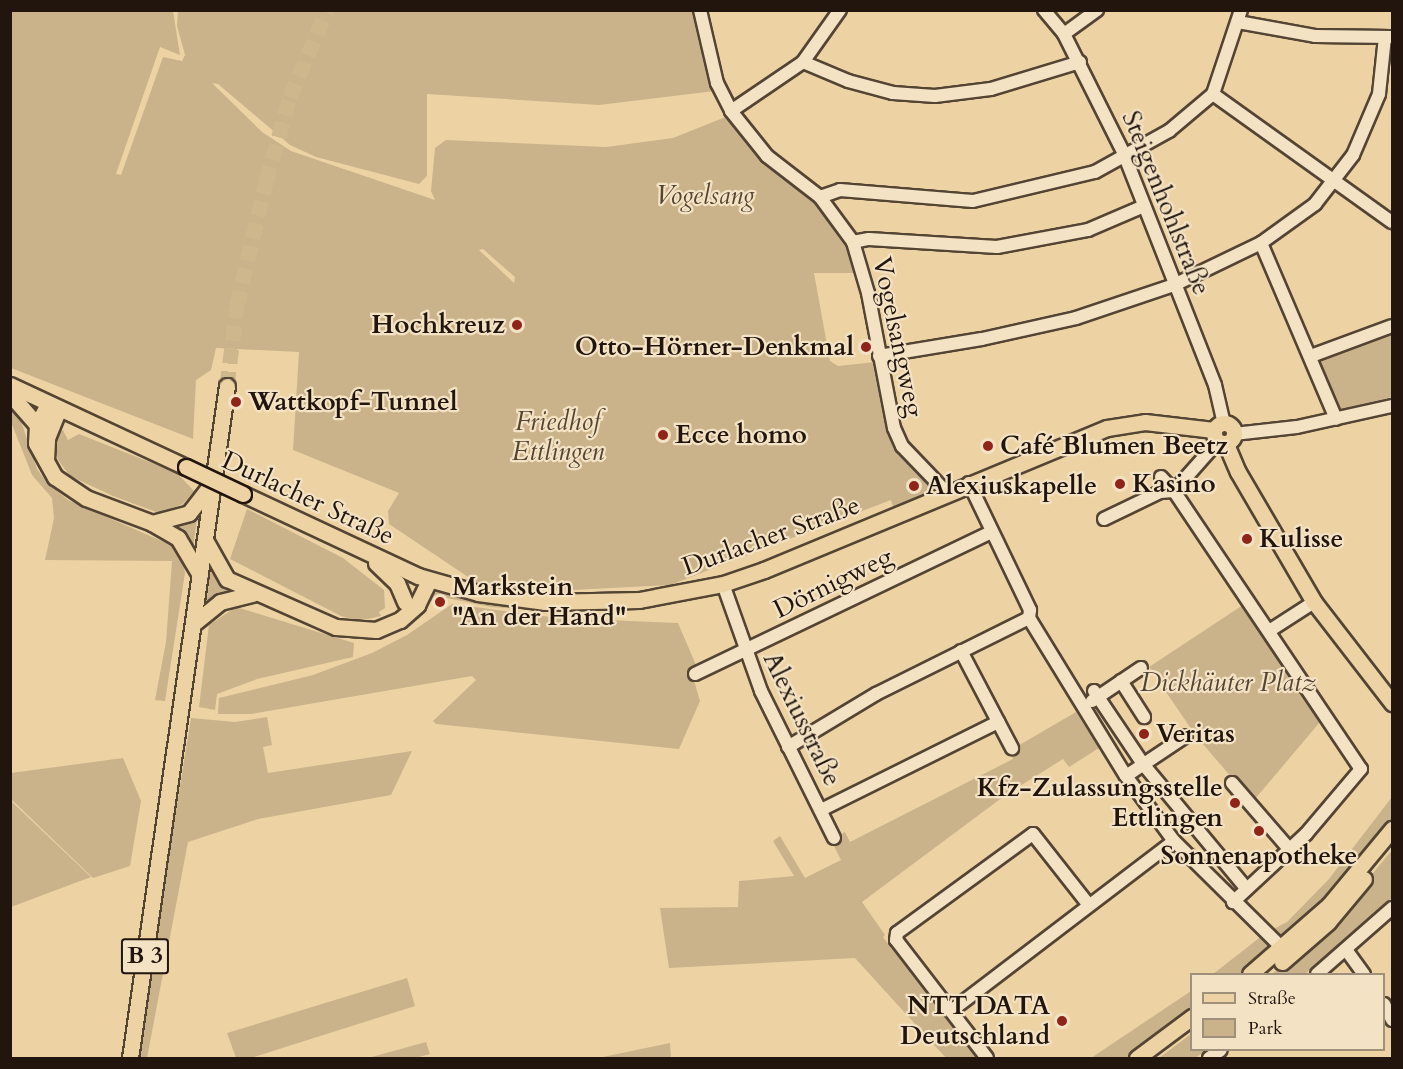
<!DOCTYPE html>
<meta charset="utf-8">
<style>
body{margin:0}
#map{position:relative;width:1403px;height:1069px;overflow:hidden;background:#edd3a4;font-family:Cardo,serif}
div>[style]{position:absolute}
.green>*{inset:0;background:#cab38a}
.major-tunnel>*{height:15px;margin-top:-7.5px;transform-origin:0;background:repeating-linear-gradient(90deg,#ceb68d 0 15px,transparent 0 23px)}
.roads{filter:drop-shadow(2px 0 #544433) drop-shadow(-2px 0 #544433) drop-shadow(0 2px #544433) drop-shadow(0 -2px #544433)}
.minor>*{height:12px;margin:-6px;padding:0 6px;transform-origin:6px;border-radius:6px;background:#f3e2c4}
.major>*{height:15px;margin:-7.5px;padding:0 7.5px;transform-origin:7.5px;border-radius:7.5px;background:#edd3a4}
.major>.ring{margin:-7.5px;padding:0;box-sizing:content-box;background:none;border:15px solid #edd3a4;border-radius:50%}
.bridges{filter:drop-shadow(2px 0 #21150d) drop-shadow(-2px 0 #21150d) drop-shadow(0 2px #21150d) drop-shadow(0 -2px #21150d)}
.major-bridge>*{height:15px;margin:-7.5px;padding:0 7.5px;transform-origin:7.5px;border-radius:7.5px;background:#edd3a4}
.dots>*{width:16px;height:16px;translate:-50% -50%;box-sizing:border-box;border:3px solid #f3e2c4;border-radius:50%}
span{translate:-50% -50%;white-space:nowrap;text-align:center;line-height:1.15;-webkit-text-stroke:4.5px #f3e2c4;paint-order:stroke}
.shield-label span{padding:2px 4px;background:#f3e2c4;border:2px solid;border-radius:4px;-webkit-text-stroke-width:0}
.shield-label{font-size:24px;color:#21150d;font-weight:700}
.park-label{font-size:26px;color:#544432;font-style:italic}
.street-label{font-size:26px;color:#21150d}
.poi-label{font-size:26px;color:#21150d;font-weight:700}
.right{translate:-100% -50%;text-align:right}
.left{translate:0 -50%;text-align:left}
.frame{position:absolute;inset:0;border:12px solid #21150d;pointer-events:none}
.legend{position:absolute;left:1190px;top:973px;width:195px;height:78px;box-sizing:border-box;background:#f3e2c4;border:2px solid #9f907b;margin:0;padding:8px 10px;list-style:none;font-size:18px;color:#21150d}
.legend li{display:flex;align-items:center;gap:12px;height:30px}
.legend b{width:30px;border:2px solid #9f907b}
</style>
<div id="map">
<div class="green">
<i style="clip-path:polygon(evenodd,10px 11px,173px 11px,180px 55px,160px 47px,116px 174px,121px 175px,163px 57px,182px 61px,185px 55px,177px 26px,178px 11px,695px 11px,715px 91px,599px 105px,427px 94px,427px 176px,419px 184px,316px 157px,290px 145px,218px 84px,212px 83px,262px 132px,291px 151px,435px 200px,431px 191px,435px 148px,446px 140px,606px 147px,673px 138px,728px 116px,754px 152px,812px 199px,848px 251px,857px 273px,814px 273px,830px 361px,838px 366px,876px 362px,893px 445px,910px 467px,936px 487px,935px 491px,894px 510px,891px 500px,670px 585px,553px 591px,480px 585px,389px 524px,388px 511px,399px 493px,293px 450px,299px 352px,216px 348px,211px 370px,196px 380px,193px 439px,11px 368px,10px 11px,483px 249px,515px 277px,514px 283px,479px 250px,483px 249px)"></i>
<i style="clip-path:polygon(1392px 333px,1392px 397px,1338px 410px,1317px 360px)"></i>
<i style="clip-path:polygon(11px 407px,21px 421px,37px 469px,47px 483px,68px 500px,173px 546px,182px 556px,185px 573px,165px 701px,155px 700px,166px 642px,172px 561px,45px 560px,54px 518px,52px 498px,32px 475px,11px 422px)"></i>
<i style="clip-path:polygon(63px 430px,68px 440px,79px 434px,177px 473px,194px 491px,183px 504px,159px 513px,113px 496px,70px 476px,58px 460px,53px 444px,57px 434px)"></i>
<i style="clip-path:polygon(247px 509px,343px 558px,384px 590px,385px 608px,379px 612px,381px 616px,359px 621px,341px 616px,230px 559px)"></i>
<i style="clip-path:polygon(198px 512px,193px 548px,192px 549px,168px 526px)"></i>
<i style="clip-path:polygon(211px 568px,239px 589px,206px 604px)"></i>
<i style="clip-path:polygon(440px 591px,498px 605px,551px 611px,491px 607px,442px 597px,423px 604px,430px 594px)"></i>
<i style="clip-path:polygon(1246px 603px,1288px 664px,1284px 668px,1320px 722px,1255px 799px,1251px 800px,1196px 736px,1149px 667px)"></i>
<i style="clip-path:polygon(452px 604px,558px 618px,678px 623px,696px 665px,691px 670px,700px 701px,679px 749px,436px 724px,433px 721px,476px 680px,472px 676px,251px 714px,218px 714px,219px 698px,313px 675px,372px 653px,407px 635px)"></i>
<i style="clip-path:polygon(236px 607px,354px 643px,353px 657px,257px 679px,217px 694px,215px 710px,199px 707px,209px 625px)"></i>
<i style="clip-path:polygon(1076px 712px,1099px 748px,1069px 767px,1063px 759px,1007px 794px,862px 902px,885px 935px,883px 937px,976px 1058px,946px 1058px,855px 958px,669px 968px,660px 908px,738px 907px,739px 881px,794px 876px,773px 841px,780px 836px,805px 878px,841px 860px,833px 844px,840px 841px,838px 836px,845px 832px,850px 842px,1013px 759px,1009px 751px)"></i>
<i style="clip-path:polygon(267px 717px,272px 745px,263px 747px,268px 773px,412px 751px,391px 795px,258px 819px,188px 842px,147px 1058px,136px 1058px,191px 718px,235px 722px)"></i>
<i style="clip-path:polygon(123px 758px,141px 801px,130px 866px,93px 878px,11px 799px,11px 773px)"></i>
<i style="clip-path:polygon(1392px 797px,1392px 824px,1328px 901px,1290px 935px,1281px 937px,1270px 931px,1287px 922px,1329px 879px)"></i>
<i style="clip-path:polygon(11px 801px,91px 877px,11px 907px)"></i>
<i style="clip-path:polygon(1392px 850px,1392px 898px,1305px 974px,1272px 974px,1336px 918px)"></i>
<i style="clip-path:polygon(1263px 935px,1270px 945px,1270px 955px,1245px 974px,1213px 974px)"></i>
<i style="clip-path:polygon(407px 978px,415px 1006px,251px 1058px,236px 1058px,227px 1033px)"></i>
<i style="clip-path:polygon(1191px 991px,1191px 1014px,1131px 1058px,1091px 1058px)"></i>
<i style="clip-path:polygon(1191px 1034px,1192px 1050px,1207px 1050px,1195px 1058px,1159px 1058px)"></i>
<i style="clip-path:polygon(426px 1042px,430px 1054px,415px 1058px,368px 1058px)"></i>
<i style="clip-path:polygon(670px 1043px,671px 1058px,598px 1058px)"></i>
</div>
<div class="major-tunnel">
<i style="left:227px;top:386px;width:82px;rotate:-83deg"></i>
<i style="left:237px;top:305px;width:127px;rotate:-76.8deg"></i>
<i style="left:266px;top:181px;width:87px;rotate:-74.1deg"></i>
<i style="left:290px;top:97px;width:95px;rotate:-67deg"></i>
</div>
<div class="roads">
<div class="minor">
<i style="left:700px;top:10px;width:75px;rotate:76.9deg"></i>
<i style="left:717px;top:83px;width:31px;rotate:63deg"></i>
<i style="left:731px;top:111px;width:58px;rotate:51.3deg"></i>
<i style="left:767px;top:156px;width:67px;rotate:37.7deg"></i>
<i style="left:820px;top:197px;width:56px;rotate:53.7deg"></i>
<i style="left:853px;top:242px;width:53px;rotate:73.6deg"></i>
<i style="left:868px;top:293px;width:137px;rotate:79.1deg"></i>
<i style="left:894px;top:428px;width:20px;rotate:66deg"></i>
<i style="left:902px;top:446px;width:65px;rotate:46.2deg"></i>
<i style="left:1044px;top:10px;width:31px;rotate:50deg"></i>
<i style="left:1064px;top:34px;width:134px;rotate:63.4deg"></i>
<i style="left:1124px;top:154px;width:248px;rotate:68.5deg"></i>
<i style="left:1215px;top:385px;width:39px;rotate:77deg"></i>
<i style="left:1238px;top:22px;width:78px;rotate:10.3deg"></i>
<i style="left:1315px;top:36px;width:76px;rotate:0.8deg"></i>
<i style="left:1064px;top:34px;width:41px;rotate:-36deg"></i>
<i style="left:803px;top:62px;width:49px;rotate:22.9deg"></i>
<i style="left:848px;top:81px;width:47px;rotate:14.9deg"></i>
<i style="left:893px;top:93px;width:42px;rotate:4.1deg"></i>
<i style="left:935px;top:96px;width:56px;rotate:-7.1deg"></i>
<i style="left:991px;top:89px;width:93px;rotate:-16.9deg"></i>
<i style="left:1213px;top:94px;width:220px;rotate:35.6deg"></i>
<i style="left:731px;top:111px;width:87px;rotate:-34.2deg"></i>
<i style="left:803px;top:62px;width:64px;rotate:-54.6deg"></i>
<i style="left:820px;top:197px;width:21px;rotate:-19deg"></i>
<i style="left:840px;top:190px;width:133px;rotate:4.7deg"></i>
<i style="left:973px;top:201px;width:125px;rotate:-13.4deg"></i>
<i style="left:1095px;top:172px;width:85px;rotate:-29deg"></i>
<i style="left:1169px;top:131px;width:57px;rotate:-40.1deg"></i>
<i style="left:1213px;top:94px;width:89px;rotate:-71.6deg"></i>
<i style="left:853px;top:242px;width:16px;rotate:-11deg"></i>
<i style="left:869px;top:239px;width:128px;rotate:3.6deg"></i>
<i style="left:997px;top:247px;width:93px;rotate:-10.6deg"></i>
<i style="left:1088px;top:230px;width:59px;rotate:-23.1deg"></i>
<i style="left:1261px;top:243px;width:191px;rotate:66.9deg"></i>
<i style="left:879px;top:356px;width:104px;rotate:-9.4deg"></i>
<i style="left:982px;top:339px;width:96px;rotate:-12.6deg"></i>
<i style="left:1076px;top:318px;width:103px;rotate:-18.6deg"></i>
<i style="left:1174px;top:285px;width:97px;rotate:-25.8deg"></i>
<i style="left:1261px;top:243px;width:67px;rotate:-35.8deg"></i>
<i style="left:1315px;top:204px;width:62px;rotate:-52.2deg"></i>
<i style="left:1353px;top:155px;width:66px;rotate:-66.9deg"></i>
<i style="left:1379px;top:94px;width:57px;rotate:-84deg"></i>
<i style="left:1311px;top:356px;width:86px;rotate:-20.3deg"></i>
<i style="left:1234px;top:434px;width:63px;rotate:-6.3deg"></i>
<i style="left:1297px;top:427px;width:97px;rotate:-12.5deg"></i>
<i style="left:1161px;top:477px;width:19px;rotate:47deg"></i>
<i style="left:1174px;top:491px;width:59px;rotate:-48.4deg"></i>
<i style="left:969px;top:483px;width:141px;rotate:64.3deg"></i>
<i style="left:1030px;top:610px;width:8px;rotate:97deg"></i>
<i style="left:1029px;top:618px;width:185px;rotate:58.5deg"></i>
<i style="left:1126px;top:776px;width:81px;rotate:53.6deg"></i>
<i style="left:1174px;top:841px;width:158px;rotate:44.7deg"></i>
<i style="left:1104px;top:519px;width:62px;rotate:-25.7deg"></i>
<i style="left:1160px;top:492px;width:14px;rotate:-4deg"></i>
<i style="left:1174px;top:491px;width:335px;rotate:56.1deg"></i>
<i style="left:1361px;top:769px;width:85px;rotate:130.2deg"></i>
<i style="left:1306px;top:834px;width:100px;rotate:137deg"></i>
<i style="left:723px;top:584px;width:114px;rotate:70.4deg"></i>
<i style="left:761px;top:691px;width:164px;rotate:63.6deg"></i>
<i style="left:1269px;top:631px;width:54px;rotate:-32.8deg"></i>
<i style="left:961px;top:651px;width:110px;rotate:62.3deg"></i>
<i style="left:695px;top:674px;width:328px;rotate:-25.6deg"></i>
<i style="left:1121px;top:681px;width:43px;rotate:57.4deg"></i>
<i style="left:1094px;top:691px;width:88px;rotate:56.1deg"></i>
<i style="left:1143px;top:764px;width:161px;rotate:50.3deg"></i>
<i style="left:1092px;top:701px;width:59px;rotate:-34deg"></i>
<i style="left:788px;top:747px;width:103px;rotate:-31.1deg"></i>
<i style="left:876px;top:694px;width:171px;rotate:-26.4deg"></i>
<i style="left:1126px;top:776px;width:72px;rotate:-33.7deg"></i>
<i style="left:1232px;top:783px;width:89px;rotate:49.1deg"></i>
<i style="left:821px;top:810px;width:198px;rotate:-26.4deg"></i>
<i style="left:1347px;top:951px;width:29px;rotate:54deg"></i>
<i style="left:1317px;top:974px;width:100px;rotate:-41.3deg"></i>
<i style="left:1384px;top:1004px;width:18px;rotate:63deg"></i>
<i style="left:951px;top:1011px;width:280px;rotate:-37.3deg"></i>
<i style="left:987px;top:1058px;width:149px;rotate:-127.6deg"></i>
<i style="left:896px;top:940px;width:7px;rotate:-82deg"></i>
<i style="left:897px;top:933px;width:168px;rotate:-36.1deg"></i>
<i style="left:1033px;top:834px;width:89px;rotate:51.8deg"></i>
<i style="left:1209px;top:1058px;width:14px;rotate:-34deg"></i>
</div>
<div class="major">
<i style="left:10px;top:385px;width:194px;rotate:25deg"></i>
<i style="left:10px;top:394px;width:41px;rotate:48.9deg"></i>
<i style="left:48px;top:404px;width:24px;rotate:118deg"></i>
<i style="left:37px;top:425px;width:18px;rotate:93deg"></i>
<i style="left:36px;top:443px;width:39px;rotate:61deg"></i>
<i style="left:55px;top:477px;width:37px;rotate:34deg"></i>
<i style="left:86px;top:498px;width:71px;rotate:20.7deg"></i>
<i style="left:152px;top:523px;width:30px;rotate:30deg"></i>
<i style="left:178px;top:538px;width:43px;rotate:59.3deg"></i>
<i class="ring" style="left:1214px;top:423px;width:5px;height:5px"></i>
<i style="left:1226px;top:444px;width:30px;rotate:67deg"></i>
<i style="left:1238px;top:472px;width:151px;rotate:59.7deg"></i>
<i style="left:1314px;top:602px;width:128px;rotate:52.3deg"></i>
<i style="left:46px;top:460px;width:22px;rotate:-87deg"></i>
<i style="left:47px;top:438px;width:32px;rotate:-68deg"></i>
<i style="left:243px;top:494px;width:193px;rotate:25.1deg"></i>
<i style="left:418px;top:576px;width:62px;rotate:15.8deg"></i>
<i style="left:478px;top:593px;width:68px;rotate:7.7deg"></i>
<i style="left:545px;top:602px;width:94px;rotate:-1.2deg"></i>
<i style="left:639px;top:600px;width:86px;rotate:-10.8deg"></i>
<i style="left:723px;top:584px;width:43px;rotate:-18.9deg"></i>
<i style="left:764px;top:570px;width:371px;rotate:-22.5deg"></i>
<i style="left:1107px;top:428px;width:38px;rotate:-9deg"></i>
<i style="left:1145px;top:422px;width:69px;rotate:6.6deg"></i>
<i style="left:152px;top:523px;width:38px;rotate:-15deg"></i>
<i style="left:189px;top:513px;width:34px;rotate:-52deg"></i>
<i style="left:205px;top:540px;width:45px;rotate:60.6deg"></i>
<i style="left:227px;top:579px;width:119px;rotate:23.8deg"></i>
<i style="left:336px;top:627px;width:40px;rotate:4.3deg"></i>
<i style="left:376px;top:630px;width:26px;rotate:-23deg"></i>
<i style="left:400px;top:620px;width:23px;rotate:-41deg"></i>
<i style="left:417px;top:605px;width:28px;rotate:-64deg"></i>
<i style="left:376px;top:563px;width:29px;rotate:44deg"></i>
<i style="left:397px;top:583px;width:21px;rotate:67deg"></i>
<i style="left:193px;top:624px;width:35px;rotate:-39deg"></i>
<i style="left:220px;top:602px;width:34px;rotate:-14deg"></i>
<i style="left:1282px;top:962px;width:61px;rotate:-41deg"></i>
<i style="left:1328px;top:922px;width:56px;rotate:-50.1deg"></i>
<i style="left:1250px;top:974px;width:105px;rotate:-41.1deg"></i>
<i style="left:1329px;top:905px;width:99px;rotate:-50.3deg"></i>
<i style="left:130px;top:1058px;width:679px;rotate:-81.79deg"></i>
<i style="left:1137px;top:1058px;width:69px;rotate:-36.7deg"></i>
</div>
</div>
<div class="bridges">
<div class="major-bridge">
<i style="left:186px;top:467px;width:63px;rotate:25.3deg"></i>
</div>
</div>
<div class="dots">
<i style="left:517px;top:325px;background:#8f2418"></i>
<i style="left:866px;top:347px;background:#8f2418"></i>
<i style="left:236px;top:402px;background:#8f2418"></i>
<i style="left:663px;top:435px;background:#8f2418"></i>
<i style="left:988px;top:446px;background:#8f2418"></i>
<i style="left:1120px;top:484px;background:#8f2418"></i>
<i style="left:914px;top:486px;background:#8f2418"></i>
<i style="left:1247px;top:539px;background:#8f2418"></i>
<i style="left:440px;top:602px;background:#8f2418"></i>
<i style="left:1144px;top:734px;background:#8f2418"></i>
<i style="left:1235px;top:803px;background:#8f2418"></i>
<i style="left:1259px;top:831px;background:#8f2418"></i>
<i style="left:1062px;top:1021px;background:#8f2418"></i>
</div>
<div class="shield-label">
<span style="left:145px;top:956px">B 3</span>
</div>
<div class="park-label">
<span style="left:705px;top:196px">Vogelsang</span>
<span style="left:558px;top:437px">Friedhof<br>Ettlingen</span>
<span style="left:1228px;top:683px">Dickhäuter Platz</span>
</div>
<div class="street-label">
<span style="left:1166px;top:203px;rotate:68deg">Steigenhohlstraße</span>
<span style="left:898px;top:337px;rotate:78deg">Vogelsangweg</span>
<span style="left:308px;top:498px;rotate:25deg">Durlacher Straße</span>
<span style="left:771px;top:536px;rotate:-20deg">Durlacher Straße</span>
<span style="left:833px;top:583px;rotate:-26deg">Dörnigweg</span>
<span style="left:802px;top:719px;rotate:64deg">Alexiusstraße</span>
</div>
<div class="poi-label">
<span class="right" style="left:505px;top:325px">Hochkreuz</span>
<span class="right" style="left:854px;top:347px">Otto-Hörner-Denkmal</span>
<span class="left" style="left:248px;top:402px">Wattkopf-Tunnel</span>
<span class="left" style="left:675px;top:435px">Ecce homo</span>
<span class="left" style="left:1000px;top:446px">Café Blumen Beetz</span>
<span class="left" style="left:1132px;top:484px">Kasino</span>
<span class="left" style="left:926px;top:486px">Alexiuskapelle</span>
<span class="left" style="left:1259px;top:539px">Kulisse</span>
<span class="left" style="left:452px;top:602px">Markstein<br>"An der Hand"</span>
<span class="left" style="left:1156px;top:734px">Veritas</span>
<span class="right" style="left:1223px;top:803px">Kfz-Zulassungsstelle<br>Ettlingen</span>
<span style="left:1259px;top:856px">Sonnenapotheke</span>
<span class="right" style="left:1050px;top:1021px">NTT DATA<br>Deutschland</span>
</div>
<div class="frame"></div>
<ul class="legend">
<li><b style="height:8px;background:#edd3a4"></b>Straße</li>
<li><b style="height:16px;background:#cab38a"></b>Park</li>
</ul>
</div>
